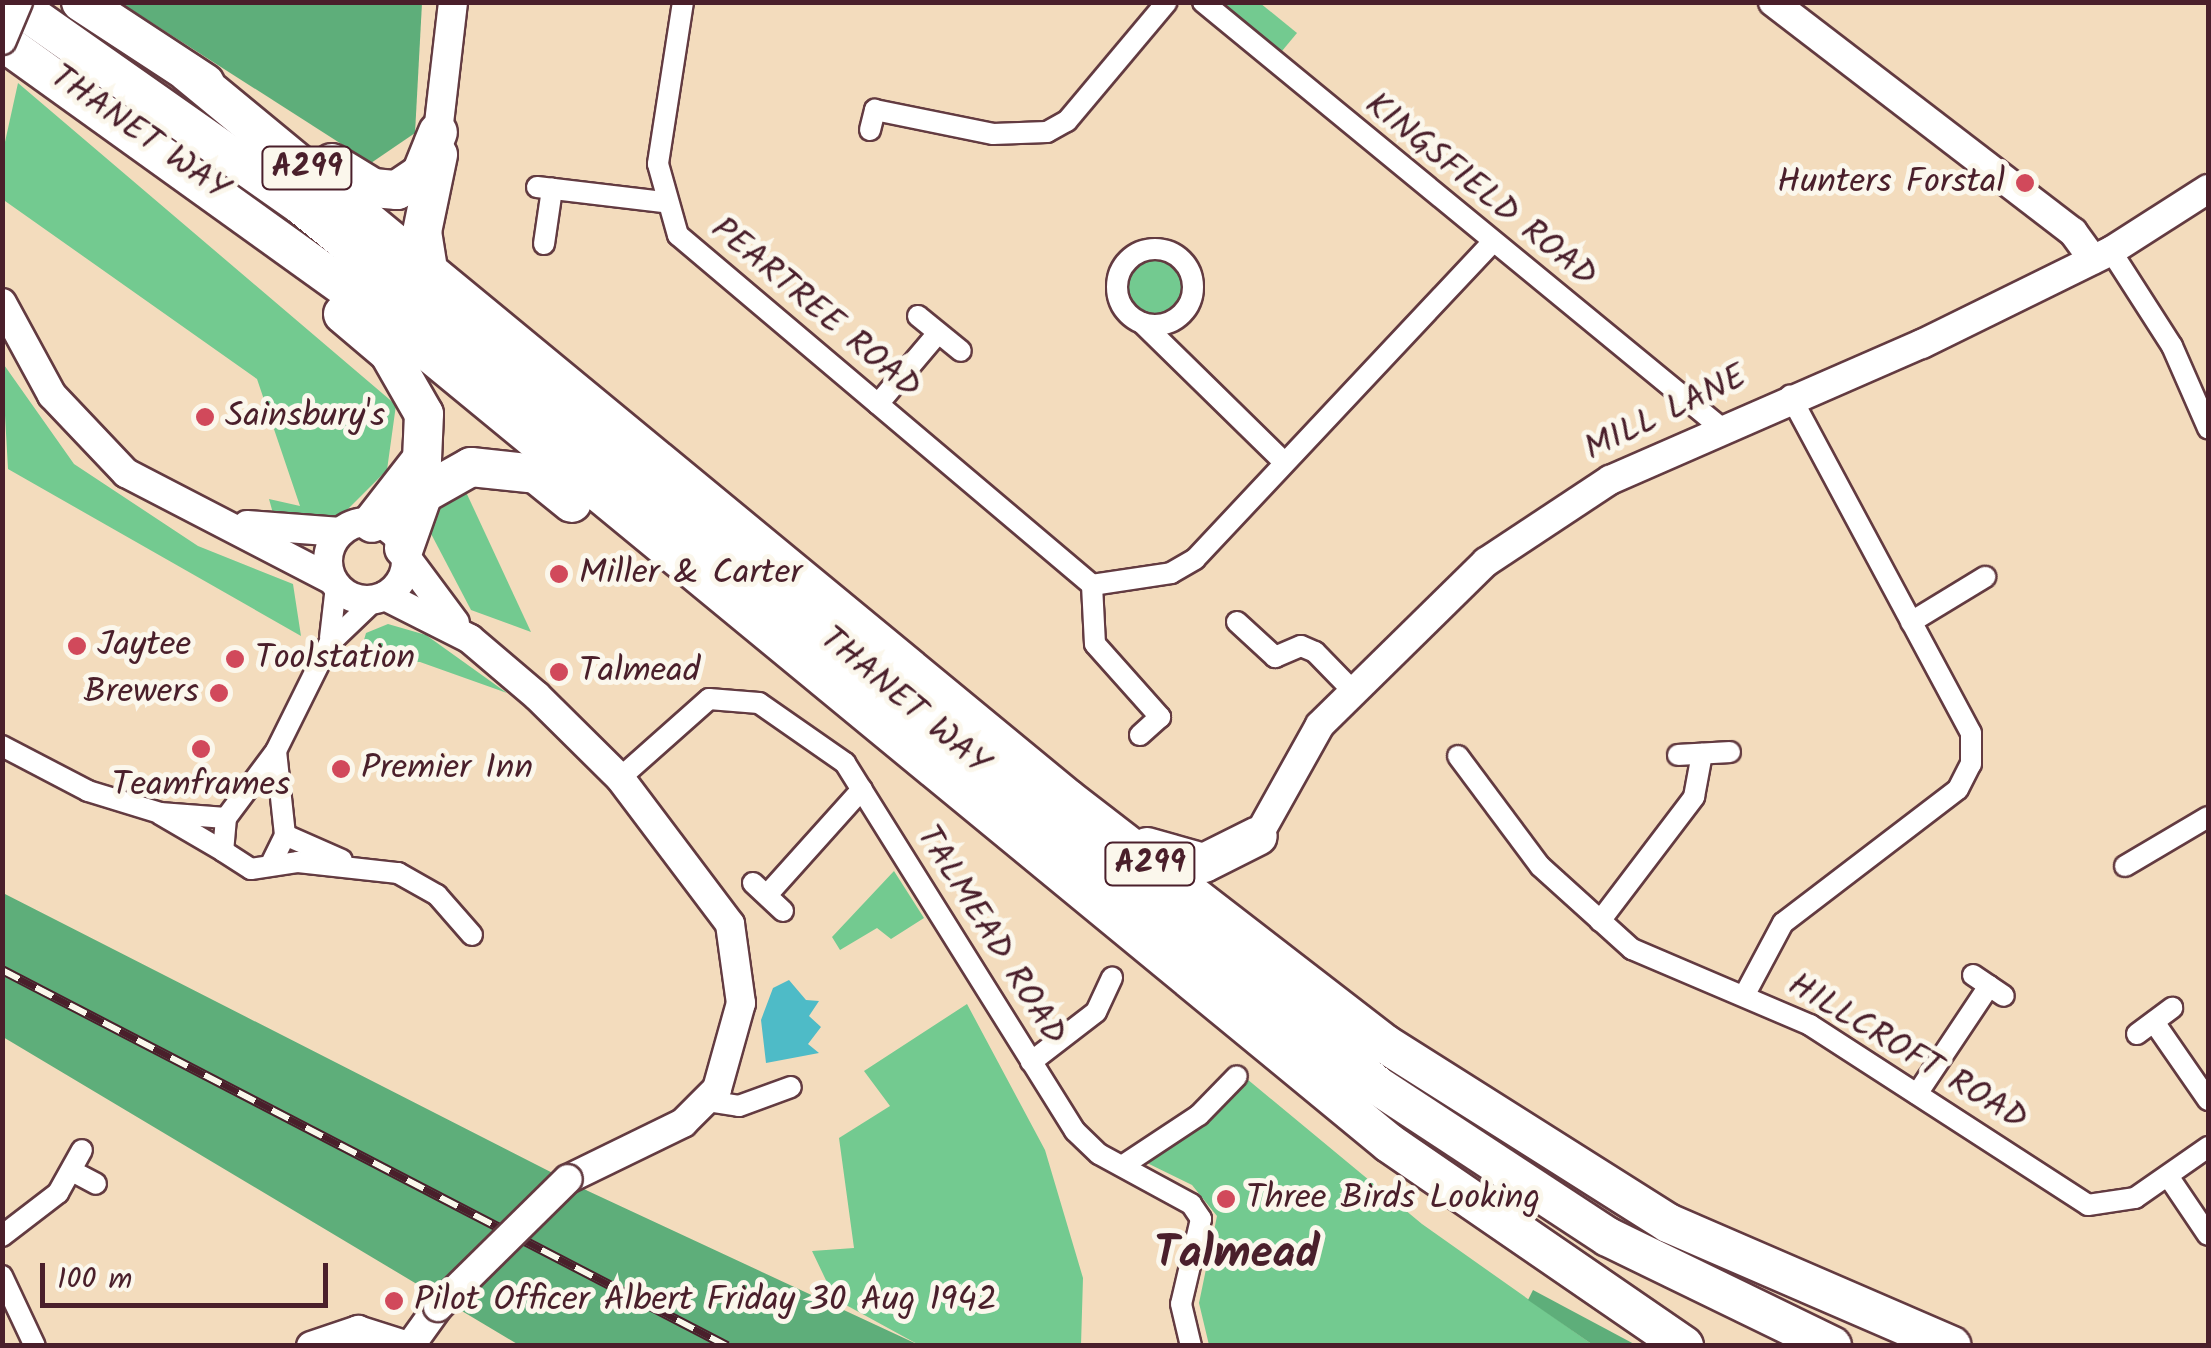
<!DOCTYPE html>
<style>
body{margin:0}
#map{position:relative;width:2211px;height:1348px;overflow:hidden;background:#f3dcbd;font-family:Kalam,sans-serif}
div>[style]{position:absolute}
.green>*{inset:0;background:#73ca90}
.round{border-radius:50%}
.forest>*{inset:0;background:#5eae7a}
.water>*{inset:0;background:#4ebbc7}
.roads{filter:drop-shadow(2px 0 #633b41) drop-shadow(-2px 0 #633b41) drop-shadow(0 2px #633b41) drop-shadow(0 -2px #633b41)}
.street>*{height:20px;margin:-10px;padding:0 10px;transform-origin:10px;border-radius:10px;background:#fff}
.street>.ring{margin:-10px;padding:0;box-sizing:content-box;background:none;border:20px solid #fff;border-radius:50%}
.secondary>*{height:28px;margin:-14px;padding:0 14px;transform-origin:14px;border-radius:14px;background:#fff}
.secondary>.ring{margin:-14px;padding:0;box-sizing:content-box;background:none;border:28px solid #fff;border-radius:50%}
.highway>*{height:38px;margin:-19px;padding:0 19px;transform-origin:19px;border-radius:19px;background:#fff}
.rail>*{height:10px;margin-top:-5px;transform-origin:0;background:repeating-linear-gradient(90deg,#fbf7ec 0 19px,#4a1f2b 0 38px);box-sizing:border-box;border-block:2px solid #4a1f2b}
.bridges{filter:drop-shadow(2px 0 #633b41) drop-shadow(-2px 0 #633b41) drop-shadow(0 2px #633b41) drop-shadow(0 -2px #633b41)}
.secondary-bridge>*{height:28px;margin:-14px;padding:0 14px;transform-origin:14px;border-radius:14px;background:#fff}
.dots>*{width:28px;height:28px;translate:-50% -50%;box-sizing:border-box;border:5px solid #fbf7ec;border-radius:50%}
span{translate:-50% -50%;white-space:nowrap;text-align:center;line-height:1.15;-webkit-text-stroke:10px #fbf7ec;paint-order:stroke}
.shield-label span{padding:2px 8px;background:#fbf7ec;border:2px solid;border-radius:8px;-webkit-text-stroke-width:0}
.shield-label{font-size:32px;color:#4a1f2b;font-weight:700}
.street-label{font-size:35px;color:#4a1f2b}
.poi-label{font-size:35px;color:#4a1f2b}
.right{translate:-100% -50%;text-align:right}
.left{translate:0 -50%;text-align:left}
.district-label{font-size:45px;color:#4a1f2b;font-weight:700}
.frame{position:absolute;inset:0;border:5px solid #4a1f2b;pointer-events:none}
.scale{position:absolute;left:40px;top:1263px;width:288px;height:45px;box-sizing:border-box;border:5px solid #4a1f2b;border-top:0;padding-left:12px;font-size:30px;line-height:35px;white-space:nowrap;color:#4a1f2b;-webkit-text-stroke:8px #fbf7ec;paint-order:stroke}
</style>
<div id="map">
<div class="green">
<i style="clip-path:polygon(1203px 3px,1260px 3px,1297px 33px,1272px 63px)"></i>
<i style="clip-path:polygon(18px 83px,396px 405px,387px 470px,335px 522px,274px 517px,269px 499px,300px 506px,257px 379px,5px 201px,3px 151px)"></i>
<i class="round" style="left:1117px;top:249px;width:76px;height:76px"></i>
<i style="clip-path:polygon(2px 362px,74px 464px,198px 546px,293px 584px,301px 636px,8px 469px)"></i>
<i style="clip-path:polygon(451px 491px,466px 492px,531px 632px,471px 610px,428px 528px)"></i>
<i style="clip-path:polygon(388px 624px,426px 635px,507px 693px,420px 662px,358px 661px,366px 633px)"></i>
<i style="clip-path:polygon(894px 871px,924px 918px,891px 939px,877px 928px,840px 950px,832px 937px)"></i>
<i style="clip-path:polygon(967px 1004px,1045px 1150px,1083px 1278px,1081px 1345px,919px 1345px,835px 1299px,812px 1251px,854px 1248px,839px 1138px,890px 1106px,864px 1071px)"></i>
<i style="clip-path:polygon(1247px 1079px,1422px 1224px,1593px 1345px,1209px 1345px,1199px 1303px,1217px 1216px,1192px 1185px,1145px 1162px)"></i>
</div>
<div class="forest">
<i style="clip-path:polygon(121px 3px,422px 3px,415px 133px,371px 163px)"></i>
<i style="clip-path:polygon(3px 893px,588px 1191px,919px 1345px,519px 1345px,3px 1037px)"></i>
<i style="clip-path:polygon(1533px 1290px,1636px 1345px,1593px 1345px,1528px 1300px)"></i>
</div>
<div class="water">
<i style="clip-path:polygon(789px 980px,806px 1000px,819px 1001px,809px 1016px,821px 1027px,808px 1044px,819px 1053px,766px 1063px,761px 1020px,773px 988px)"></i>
</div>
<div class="roads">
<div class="street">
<i style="left:683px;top:2px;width:164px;rotate:98.8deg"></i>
<i style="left:658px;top:164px;width:74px;rotate:74.3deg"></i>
<i style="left:678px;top:235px;width:542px;rotate:40.21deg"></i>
<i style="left:1092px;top:585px;width:80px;rotate:-8.6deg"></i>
<i style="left:1171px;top:573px;width:28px;rotate:-30deg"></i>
<i style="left:1195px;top:559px;width:432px;rotate:-46.8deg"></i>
<i style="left:1203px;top:2px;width:669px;rotate:39.42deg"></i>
<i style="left:870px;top:130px;width:21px;rotate:-76deg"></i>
<i style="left:875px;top:110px;width:120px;rotate:11.5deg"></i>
<i style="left:993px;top:134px;width:54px;rotate:-2.1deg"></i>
<i style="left:1047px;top:132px;width:23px;rotate:-29deg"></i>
<i style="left:1067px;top:121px;width:155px;rotate:-50deg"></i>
<i style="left:537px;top:187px;width:127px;rotate:6.8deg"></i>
<i style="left:544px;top:244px;width:56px;rotate:-81.7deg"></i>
<i class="ring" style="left:1117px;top:249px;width:56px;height:56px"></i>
<i style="left:2111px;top:251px;width:113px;rotate:57.3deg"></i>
<i style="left:2172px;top:346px;width:90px;rotate:66.3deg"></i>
<i style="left:918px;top:316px;width:55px;rotate:39.1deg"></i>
<i style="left:1142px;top:323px;width:197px;rotate:44.4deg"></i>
<i style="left:878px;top:404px;width:93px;rotate:-49.8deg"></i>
<i style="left:1092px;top:585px;width:59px;rotate:87.1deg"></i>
<i style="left:1095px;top:644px;width:98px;rotate:48.3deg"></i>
<i style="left:1160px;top:717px;width:27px;rotate:138deg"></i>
<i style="left:375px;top:600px;width:64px;rotate:136.3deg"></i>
<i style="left:329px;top:644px;width:119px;rotate:116.4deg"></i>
<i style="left:276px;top:751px;width:84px;rotate:126.7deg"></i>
<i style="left:226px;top:818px;width:33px;rotate:95deg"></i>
<i style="left:223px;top:851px;width:33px;rotate:33deg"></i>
<i style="left:251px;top:869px;width:48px;rotate:-8.5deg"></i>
<i style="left:298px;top:862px;width:101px;rotate:6.3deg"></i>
<i style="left:398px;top:873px;width:45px;rotate:29.4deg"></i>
<i style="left:437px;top:895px;width:53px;rotate:48.8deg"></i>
<i style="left:1237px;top:622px;width:52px;rotate:42.6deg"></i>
<i style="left:1275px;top:657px;width:28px;rotate:-23deg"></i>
<i style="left:1301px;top:646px;width:15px;rotate:23deg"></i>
<i style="left:1315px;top:652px;width:52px;rotate:45.8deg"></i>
<i style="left:1911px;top:622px;width:87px;rotate:-31.3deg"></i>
<i style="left:330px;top:638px;width:52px;rotate:-83.4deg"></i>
<i style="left:2px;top:746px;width:97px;rotate:27.6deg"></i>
<i style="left:88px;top:791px;width:75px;rotate:17deg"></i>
<i style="left:160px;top:813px;width:66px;rotate:4.3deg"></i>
<i style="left:1678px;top:755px;width:52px;rotate:-3.3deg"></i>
<i style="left:1458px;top:756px;width:137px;rotate:53.3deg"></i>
<i style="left:1540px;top:866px;width:124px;rotate:42.1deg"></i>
<i style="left:1632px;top:949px;width:194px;rotate:23.1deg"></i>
<i style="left:1810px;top:1025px;width:331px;rotate:32.9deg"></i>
<i style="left:2088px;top:1205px;width:48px;rotate:-8.5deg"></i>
<i style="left:2135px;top:1198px;width:89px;rotate:-34.9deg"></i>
<i style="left:620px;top:778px;width:119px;rotate:-41.6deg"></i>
<i style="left:709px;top:699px;width:50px;rotate:4.6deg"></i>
<i style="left:759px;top:703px;width:105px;rotate:34.9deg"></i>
<i style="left:845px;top:763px;width:434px;rotate:58deg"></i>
<i style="left:1075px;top:1131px;width:33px;rotate:44deg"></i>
<i style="left:1099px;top:1154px;width:105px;rotate:28.5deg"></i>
<i style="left:1191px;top:1204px;width:18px;rotate:56deg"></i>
<i style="left:1201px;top:1219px;width:87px;rotate:103.2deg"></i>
<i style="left:1181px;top:1304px;width:43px;rotate:76.6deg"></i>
<i style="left:160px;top:814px;width:73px;rotate:30.4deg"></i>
<i style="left:285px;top:835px;width:62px;rotate:23.7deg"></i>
<i style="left:272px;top:862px;width:30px;rotate:-64deg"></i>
<i style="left:285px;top:835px;width:84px;rotate:-96.1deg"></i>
<i style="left:2125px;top:866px;width:96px;rotate:-30.6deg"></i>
<i style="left:753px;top:883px;width:41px;rotate:43deg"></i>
<i style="left:767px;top:895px;width:142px;rotate:-48.1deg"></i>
<i style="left:1600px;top:921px;width:156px;rotate:-52.8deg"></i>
<i style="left:1694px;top:797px;width:44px;rotate:-79.5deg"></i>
<i style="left:1973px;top:975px;width:37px;rotate:34deg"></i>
<i style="left:1744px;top:996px;width:83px;rotate:-61.9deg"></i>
<i style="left:1783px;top:923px;width:220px;rotate:-37.4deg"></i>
<i style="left:1958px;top:789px;width:28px;rotate:-63deg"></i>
<i style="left:1971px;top:764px;width:31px;rotate:-90deg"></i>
<i style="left:1971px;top:733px;width:383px;rotate:-118.2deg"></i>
<i style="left:2154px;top:1022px;width:95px;rotate:55.3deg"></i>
<i style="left:2137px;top:1034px;width:44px;rotate:-36.6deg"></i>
<i style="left:1031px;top:1062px;width:82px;rotate:-37.6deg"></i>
<i style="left:1096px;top:1012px;width:38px;rotate:-65deg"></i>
<i style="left:1917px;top:1094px;width:130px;rotate:-56.3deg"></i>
<i style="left:708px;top:1101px;width:31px;rotate:9deg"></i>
<i style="left:739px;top:1106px;width:55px;rotate:-20.1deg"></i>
<i style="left:1122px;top:1166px;width:92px;rotate:-33.5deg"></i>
<i style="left:1199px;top:1115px;width:54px;rotate:-45.7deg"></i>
<i style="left:72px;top:1171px;width:27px;rotate:28deg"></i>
<i style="left:2168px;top:1176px;width:71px;rotate:55.9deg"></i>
<i style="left:2px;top:1236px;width:71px;rotate:-37.5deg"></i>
<i style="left:58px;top:1193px;width:49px;rotate:-60.8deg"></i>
<i style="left:2px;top:1276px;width:77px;rotate:64.8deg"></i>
</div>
<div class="secondary">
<i style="left:1773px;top:2px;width:378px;rotate:37.5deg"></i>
<i style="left:2073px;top:232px;width:34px;rotate:54deg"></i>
<i style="left:438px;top:132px;width:131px;rotate:-83.4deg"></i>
<i style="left:2px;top:303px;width:105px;rotate:61.5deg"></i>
<i style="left:52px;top:395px;width:108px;rotate:46.5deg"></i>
<i style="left:126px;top:473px;width:232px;rotate:27.4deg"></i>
<i class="ring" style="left:328px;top:522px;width:50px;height:50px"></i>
<i style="left:247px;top:525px;width:94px;rotate:4.3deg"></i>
<i style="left:406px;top:557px;width:82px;rotate:53.4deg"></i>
<i style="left:385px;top:596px;width:95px;rotate:26.8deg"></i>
<i style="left:470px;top:639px;width:88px;rotate:40.4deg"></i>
<i style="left:537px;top:696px;width:117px;rotate:44.7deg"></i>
<i style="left:620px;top:778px;width:183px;rotate:53deg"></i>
<i style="left:730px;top:924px;width:80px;rotate:82.1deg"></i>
<i style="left:741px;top:1003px;width:89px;rotate:105.6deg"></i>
<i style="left:717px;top:1089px;width:48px;rotate:135deg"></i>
<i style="left:683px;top:1123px;width:128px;rotate:154deg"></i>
<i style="left:1258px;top:836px;width:127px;rotate:-60.8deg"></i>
<i style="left:1320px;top:725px;width:233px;rotate:-44.5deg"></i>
<i style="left:1486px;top:562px;width:149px;rotate:-33.5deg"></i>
<i style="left:1610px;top:480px;width:340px;rotate:-23.6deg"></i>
<i style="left:1922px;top:344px;width:211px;rotate:-26.2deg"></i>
<i style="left:2111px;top:251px;width:115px;rotate:-32.6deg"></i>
<i style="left:311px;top:1346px;width:50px;rotate:-18.8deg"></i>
<i style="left:358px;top:1330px;width:52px;rotate:17.7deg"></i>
<i style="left:410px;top:1346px;width:48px;rotate:-54.3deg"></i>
</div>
<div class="highway">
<i style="left:12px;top:2px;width:355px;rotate:35.1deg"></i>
<i style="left:302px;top:206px;width:1390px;rotate:39.28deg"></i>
<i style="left:1378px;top:1086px;width:275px;rotate:33.3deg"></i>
<i style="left:1608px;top:1237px;width:249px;rotate:25.9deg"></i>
<i style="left:81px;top:2px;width:148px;rotate:33.2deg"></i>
<i style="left:2px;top:41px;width:473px;rotate:35.7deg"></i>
<i style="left:386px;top:317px;width:1299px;rotate:39.47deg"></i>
<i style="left:1389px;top:1143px;width:358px;rotate:34.5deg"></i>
<i style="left:187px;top:72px;width:1142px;rotate:39.53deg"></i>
<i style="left:1068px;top:799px;width:401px;rotate:37.7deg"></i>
<i style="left:1385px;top:1044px;width:335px;rotate:32.3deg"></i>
<i style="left:1668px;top:1223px;width:309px;rotate:23.4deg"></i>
<i style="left:332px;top:163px;width:48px;rotate:31.4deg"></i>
<i style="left:373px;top:188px;width:24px;rotate:5deg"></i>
<i style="left:397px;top:190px;width:29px;rotate:-34deg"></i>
<i style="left:421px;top:174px;width:45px;rotate:-68deg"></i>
<i style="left:427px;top:263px;width:31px;rotate:-99deg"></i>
<i style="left:422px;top:232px;width:79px;rotate:-78.3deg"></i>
<i style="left:343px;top:314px;width:60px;rotate:40.3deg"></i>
<i style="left:389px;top:353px;width:70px;rotate:60.2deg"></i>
<i style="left:424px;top:414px;width:45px;rotate:92.5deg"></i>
<i style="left:422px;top:459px;width:81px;rotate:128deg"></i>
<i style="left:404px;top:548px;width:57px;rotate:-70.6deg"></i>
<i style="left:423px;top:494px;width:55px;rotate:-29.4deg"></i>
<i style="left:471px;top:467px;width:65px;rotate:6.1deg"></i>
<i style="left:536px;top:474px;width:46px;rotate:38.9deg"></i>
<i style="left:1147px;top:847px;width:59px;rotate:15.7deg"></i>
<i style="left:1204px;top:863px;width:60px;rotate:-26.6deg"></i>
</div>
</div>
<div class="rail">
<i style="left:2px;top:970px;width:817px;rotate:27.41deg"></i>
</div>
<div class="bridges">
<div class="secondary-bridge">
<i style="left:2px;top:40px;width:41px;rotate:-67.2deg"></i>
<i style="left:438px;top:1307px;width:182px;rotate:-44.6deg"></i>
</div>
</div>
<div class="dots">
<i style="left:2025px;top:183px;background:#d1495b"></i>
<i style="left:205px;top:417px;background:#d1495b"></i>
<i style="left:559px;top:574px;background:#d1495b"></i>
<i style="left:77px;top:646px;background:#d1495b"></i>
<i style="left:235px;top:659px;background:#d1495b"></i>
<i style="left:559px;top:672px;background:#d1495b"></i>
<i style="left:219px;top:693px;background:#d1495b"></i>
<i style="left:201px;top:749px;background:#d1495b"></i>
<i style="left:341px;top:769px;background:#d1495b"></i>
<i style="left:1226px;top:1199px;background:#d1495b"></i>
<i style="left:394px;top:1301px;background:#d1495b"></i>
</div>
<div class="shield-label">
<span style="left:307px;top:168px">A299</span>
<span style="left:1150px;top:864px">A299</span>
</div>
<div class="street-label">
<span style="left:139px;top:134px;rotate:35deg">THANET WAY</span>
<span style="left:1480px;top:191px;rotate:39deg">KINGSFIELD ROAD</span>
<span style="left:815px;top:309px;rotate:40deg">PEARTREE ROAD</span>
<span style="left:1666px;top:414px;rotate:-26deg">MILL LANE</span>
<span style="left:904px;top:702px;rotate:40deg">THANET WAY</span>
<span style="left:990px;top:936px;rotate:58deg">TALMEAD ROAD</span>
<span style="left:1907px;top:1053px;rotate:31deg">HILLCROFT ROAD</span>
</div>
<div class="poi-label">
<span class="right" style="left:2005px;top:183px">Hunters Forstal</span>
<span class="left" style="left:225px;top:417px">Sainsbury's</span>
<span class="left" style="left:579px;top:574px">Miller &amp; Carter</span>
<span class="left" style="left:97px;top:646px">Jaytee</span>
<span class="left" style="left:255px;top:659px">Toolstation</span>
<span class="left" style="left:579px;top:672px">Talmead</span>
<span class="right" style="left:199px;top:693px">Brewers</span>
<span class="left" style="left:361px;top:769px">Premier Inn</span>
<span style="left:201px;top:786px">Teamframes</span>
<span class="left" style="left:1246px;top:1199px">Three Birds Looking</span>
<span class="left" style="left:414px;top:1301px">Pilot Officer Albert Friday 30 Aug 1942</span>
</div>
<div class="district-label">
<span style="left:1237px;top:1256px">Talmead</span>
</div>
<div class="frame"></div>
<div class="scale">100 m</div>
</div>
